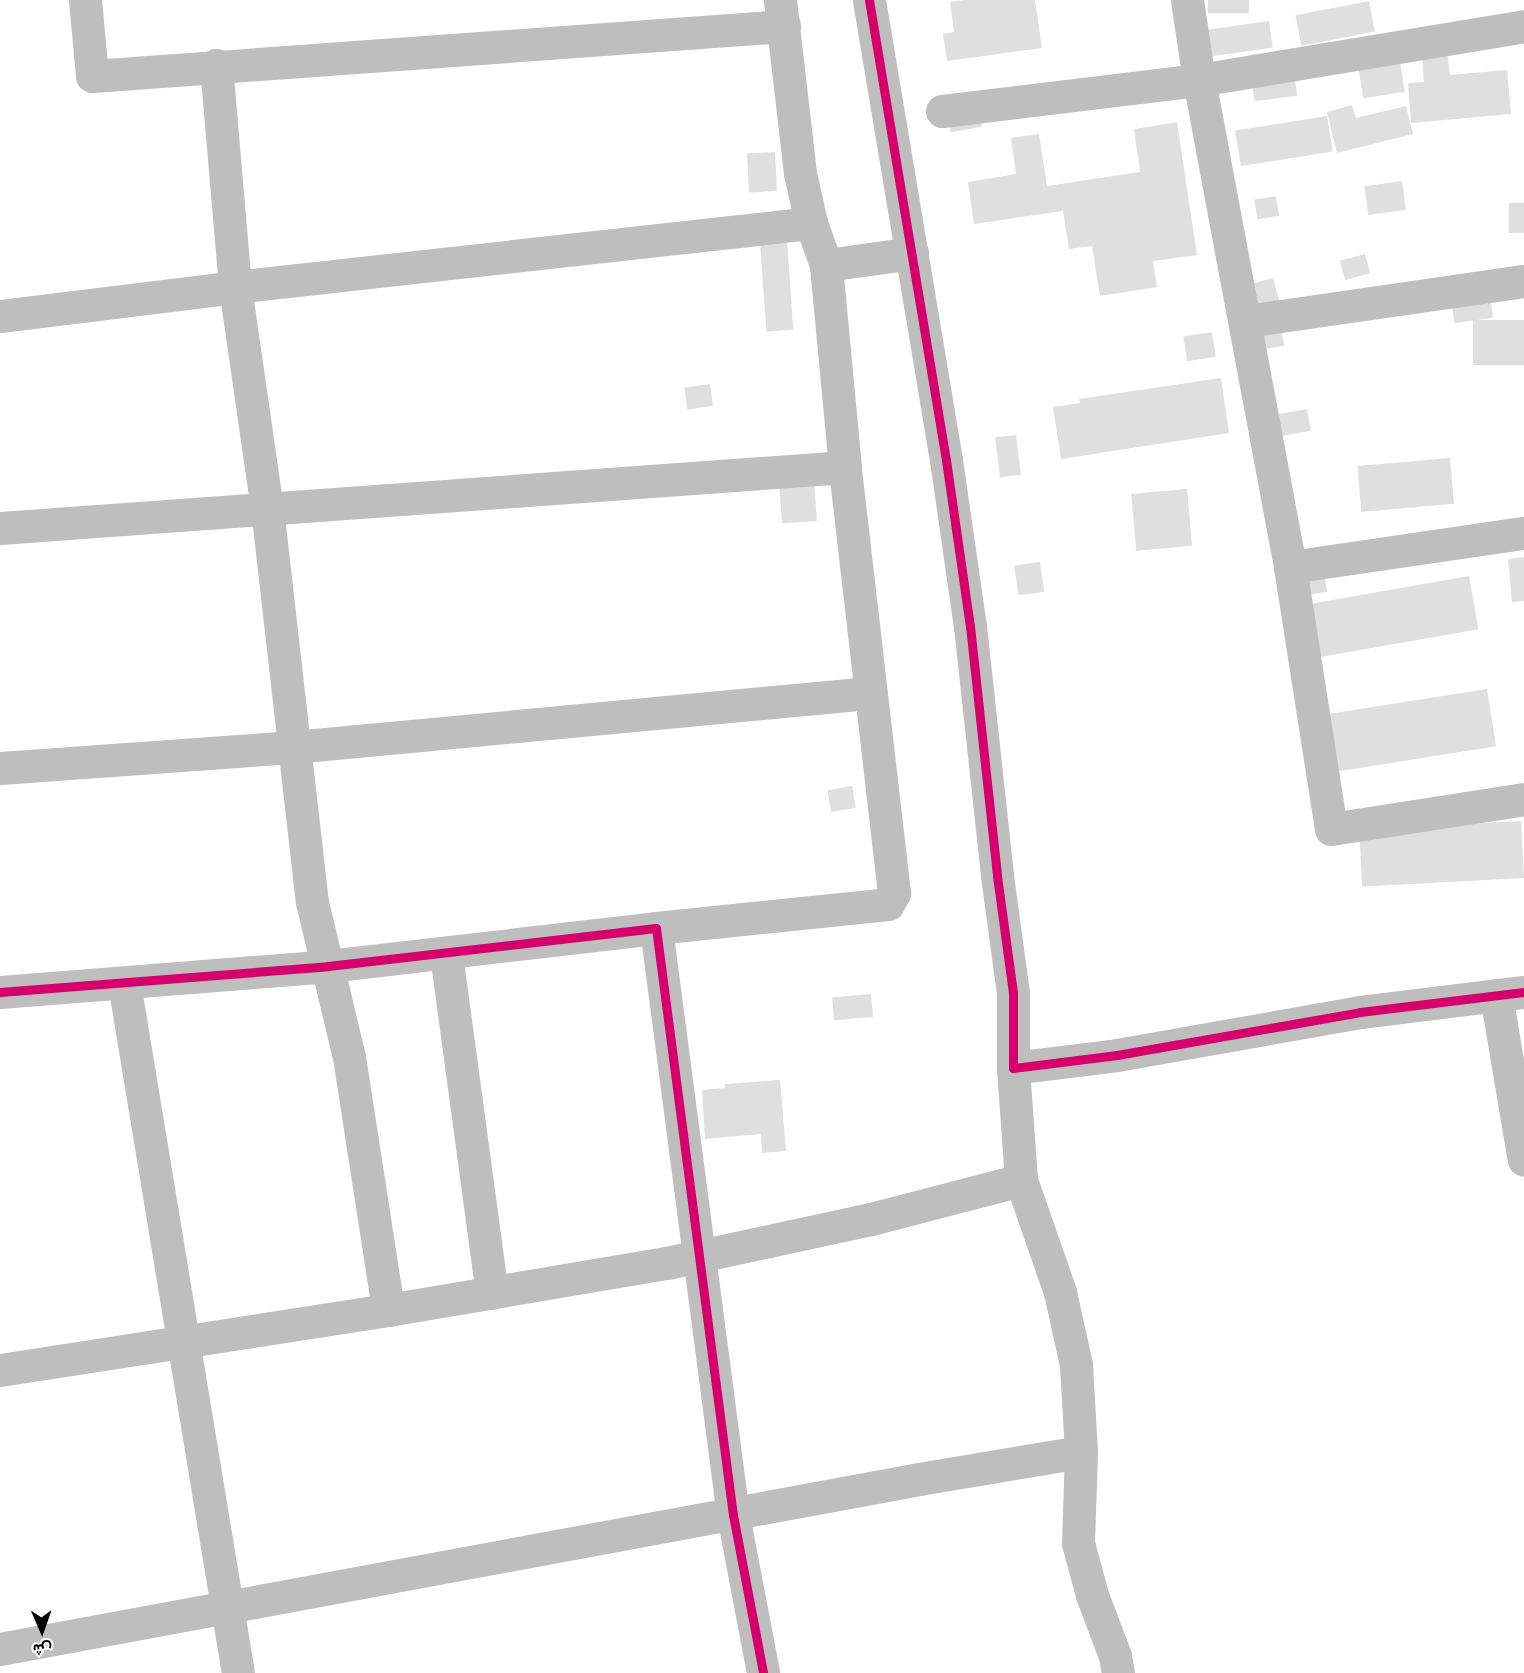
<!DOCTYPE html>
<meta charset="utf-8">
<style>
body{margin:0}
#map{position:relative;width:1524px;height:1673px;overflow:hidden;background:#fff;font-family:"Work Sans",Vazirmatn,sans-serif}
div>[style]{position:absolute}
.building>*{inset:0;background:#dfdfdf;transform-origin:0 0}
.minor>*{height:33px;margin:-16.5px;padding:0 16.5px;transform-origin:16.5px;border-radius:16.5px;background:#bebebe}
.cycleway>*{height:9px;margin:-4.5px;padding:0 4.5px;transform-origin:4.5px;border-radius:4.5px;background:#d6006c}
span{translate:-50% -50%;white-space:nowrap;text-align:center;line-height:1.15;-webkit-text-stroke:4.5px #fff;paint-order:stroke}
.north{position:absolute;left:12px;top:1601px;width:60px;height:60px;-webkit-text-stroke:4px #fff;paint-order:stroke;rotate:178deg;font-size:16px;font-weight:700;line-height:24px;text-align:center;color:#000}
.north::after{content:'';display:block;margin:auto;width:21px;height:27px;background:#000;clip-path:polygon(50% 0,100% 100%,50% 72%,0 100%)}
</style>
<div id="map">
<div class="building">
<i style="clip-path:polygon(964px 0,1035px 0,1042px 48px,947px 61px,943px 34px,954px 32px,950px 2px)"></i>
<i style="left:1208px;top:0;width:41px;height:13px"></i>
<i style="left:1369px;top:1px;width:31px;height:75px;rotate:79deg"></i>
<i style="left:1269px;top:21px;width:27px;height:62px;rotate:82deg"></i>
<i style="clip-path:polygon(1446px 43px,1450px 75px,1507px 70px,1511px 114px,1411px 123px,1408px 83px,1424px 82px,1421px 46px)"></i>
<i style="left:1400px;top:62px;width:30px;height:42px;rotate:81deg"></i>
<i style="left:1294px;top:71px;width:25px;height:43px;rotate:83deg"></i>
<i style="clip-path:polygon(1352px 105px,1356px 118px,1406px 106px,1413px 134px,1337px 153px,1327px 112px)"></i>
<i style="left:979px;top:110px;width:17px;height:32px;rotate:80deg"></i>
<i style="left:1327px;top:116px;width:36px;height:93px;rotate:81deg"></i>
<i style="clip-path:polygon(1177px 122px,1197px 255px,1153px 261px,1157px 287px,1100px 296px,1092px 246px,1069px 249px,1063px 211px,974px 224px,968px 182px,1016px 174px,1011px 138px,1039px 134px,1047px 186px,1140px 172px,1134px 129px)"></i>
<i style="left:775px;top:152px;width:39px;height:28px;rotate:87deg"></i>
<i style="left:1402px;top:181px;width:29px;height:38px;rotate:82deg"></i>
<i style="left:1276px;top:196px;width:20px;height:22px;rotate:81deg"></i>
<i style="left:1524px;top:203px;width:30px;height:15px;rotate:90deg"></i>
<i style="left:787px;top:240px;width:90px;height:27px;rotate:86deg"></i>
<i style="left:1365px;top:254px;width:20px;height:26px;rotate:75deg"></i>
<i style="left:1273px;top:278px;width:24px;height:22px;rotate:75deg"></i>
<i style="left:1489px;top:289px;width:29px;height:39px;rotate:82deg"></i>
<i style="left:1524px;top:320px;width:45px;height:51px;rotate:90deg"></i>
<i style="left:1281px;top:326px;width:20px;height:19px;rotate:81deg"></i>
<i style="left:1212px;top:332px;width:25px;height:29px;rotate:81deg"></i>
<i style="clip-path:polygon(1221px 378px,1229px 433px,1061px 459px,1053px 407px,1080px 403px,1079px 399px)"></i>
<i style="left:710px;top:384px;width:22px;height:26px;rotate:82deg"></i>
<i style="left:1307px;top:409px;width:22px;height:33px;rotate:80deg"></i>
<i style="left:1016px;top:435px;width:40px;height:21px;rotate:83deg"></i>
<i style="left:1450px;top:458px;width:46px;height:93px;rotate:85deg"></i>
<i style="left:814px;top:480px;width:41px;height:35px;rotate:86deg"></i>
<i style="left:1187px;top:489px;width:57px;height:56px;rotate:85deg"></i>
<i style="clip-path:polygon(1524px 557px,1524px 601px,1512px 602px,1508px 559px)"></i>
<i style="left:1040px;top:562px;width:30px;height:26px;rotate:82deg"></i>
<i style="left:1324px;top:572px;width:20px;height:19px;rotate:81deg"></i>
<i style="left:1469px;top:576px;width:54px;height:166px;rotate:80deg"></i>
<i style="left:1487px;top:689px;width:58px;height:167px;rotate:81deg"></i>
<i style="left:852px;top:786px;width:22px;height:25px;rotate:80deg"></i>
<i style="left:1521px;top:821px;width:57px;height:162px;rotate:87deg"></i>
<i style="left:871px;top:994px;width:23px;height:39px;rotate:85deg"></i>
<i style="clip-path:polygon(780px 1080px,786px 1151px,762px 1153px,761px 1134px,705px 1139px,702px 1090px,725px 1088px,725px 1084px)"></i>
</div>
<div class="minor">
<i style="left:85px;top:0;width:76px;rotate:84.7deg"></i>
<i style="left:92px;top:76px;width:694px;rotate:-4.13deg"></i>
<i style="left:869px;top:0;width:466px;rotate:80.5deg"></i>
<i style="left:946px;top:460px;width:168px;rotate:81.8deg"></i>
<i style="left:970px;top:626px;width:251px;rotate:83.8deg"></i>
<i style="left:997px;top:876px;width:118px;rotate:82.2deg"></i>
<i style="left:1013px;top:993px;width:75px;rotate:90deg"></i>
<i style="left:1013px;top:1068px;width:105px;rotate:-7.1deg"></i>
<i style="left:1117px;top:1055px;width:247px;rotate:-10deg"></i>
<i style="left:1360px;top:1012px;width:165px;rotate:-7deg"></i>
<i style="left:1187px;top:0;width:81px;rotate:81.5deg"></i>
<i style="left:1199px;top:80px;width:495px;rotate:79.4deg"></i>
<i style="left:1290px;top:567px;width:265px;rotate:81.1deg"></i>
<i style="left:1331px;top:829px;width:195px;rotate:-8.8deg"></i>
<i style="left:216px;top:65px;width:223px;rotate:85.1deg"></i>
<i style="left:235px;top:287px;width:223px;rotate:81.8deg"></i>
<i style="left:267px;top:508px;width:397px;rotate:83.5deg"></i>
<i style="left:312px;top:902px;width:159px;rotate:76.6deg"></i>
<i style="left:349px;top:1057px;width:256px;rotate:81.2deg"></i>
<i style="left:942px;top:111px;width:259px;rotate:-6.9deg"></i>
<i style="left:1199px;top:80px;width:329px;rotate:-9.4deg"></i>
<i style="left:826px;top:265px;width:87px;rotate:-7.9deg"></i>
<i style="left:0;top:316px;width:237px;rotate:-7deg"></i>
<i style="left:235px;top:287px;width:580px;rotate:-6.34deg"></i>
<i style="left:1246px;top:321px;width:281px;rotate:-8.2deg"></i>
<i style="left:0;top:528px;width:847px;rotate:-4.13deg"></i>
<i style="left:1290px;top:567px;width:236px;rotate:-8.3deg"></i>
<i style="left:0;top:768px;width:294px;rotate:-4.1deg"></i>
<i style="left:293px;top:747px;width:580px;rotate:-5.35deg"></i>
<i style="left:656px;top:928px;width:233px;rotate:-5.9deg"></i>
<i style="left:888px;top:904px;width:13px;rotate:-61deg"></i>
<i style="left:894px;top:893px;width:429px;rotate:-96.6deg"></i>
<i style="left:845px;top:467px;width:203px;rotate:-95.4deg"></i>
<i style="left:826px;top:265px;width:45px;rotate:-109.7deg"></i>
<i style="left:811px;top:223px;width:51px;rotate:-102.4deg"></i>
<i style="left:800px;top:173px;width:174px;rotate:-96.6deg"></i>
<i style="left:446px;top:954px;width:342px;rotate:82.3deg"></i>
<i style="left:124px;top:983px;width:699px;rotate:80.62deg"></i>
<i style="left:0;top:992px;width:329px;rotate:-4.5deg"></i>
<i style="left:328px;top:966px;width:330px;rotate:-6.6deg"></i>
<i style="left:656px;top:928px;width:592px;rotate:82.53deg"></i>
<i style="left:733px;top:1515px;width:161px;rotate:79.2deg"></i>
<i style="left:1496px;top:995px;width:167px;rotate:80.4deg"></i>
<i style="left:1013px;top:1068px;width:112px;rotate:85.9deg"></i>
<i style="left:1021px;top:1180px;width:119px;rotate:70.8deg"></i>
<i style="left:1060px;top:1292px;width:75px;rotate:77.6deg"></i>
<i style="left:1076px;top:1365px;width:87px;rotate:86.7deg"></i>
<i style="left:1081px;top:1452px;width:91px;rotate:91.9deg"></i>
<i style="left:1078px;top:1543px;width:54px;rotate:74.9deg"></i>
<i style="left:1092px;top:1595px;width:65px;rotate:69.3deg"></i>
<i style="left:1115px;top:1656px;width:17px;rotate:80deg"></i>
<i style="left:0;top:1370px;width:393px;rotate:-8.8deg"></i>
<i style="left:388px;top:1310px;width:283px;rotate:-9.6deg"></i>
<i style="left:667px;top:1263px;width:209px;rotate:-12.2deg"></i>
<i style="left:871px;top:1219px;width:155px;rotate:-14.6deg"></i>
<i style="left:0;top:1649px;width:935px;rotate:-10.48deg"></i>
<i style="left:919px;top:1479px;width:164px;rotate:-9.5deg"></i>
</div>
<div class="cycleway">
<i style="left:869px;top:0;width:466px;rotate:80.5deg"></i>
<i style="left:946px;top:460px;width:168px;rotate:81.8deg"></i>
<i style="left:970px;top:626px;width:251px;rotate:83.8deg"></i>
<i style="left:997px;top:876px;width:118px;rotate:82.2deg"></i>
<i style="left:1013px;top:993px;width:75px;rotate:90deg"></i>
<i style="left:1013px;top:1068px;width:105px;rotate:-7.1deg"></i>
<i style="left:1117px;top:1055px;width:247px;rotate:-10deg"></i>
<i style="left:1360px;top:1012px;width:165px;rotate:-7deg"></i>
<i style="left:0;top:992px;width:329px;rotate:-4.5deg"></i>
<i style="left:328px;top:966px;width:330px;rotate:-6.6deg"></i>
<i style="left:656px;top:928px;width:592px;rotate:82.53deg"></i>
<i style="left:733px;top:1515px;width:161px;rotate:79.2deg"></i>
</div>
<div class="north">ش</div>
</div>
